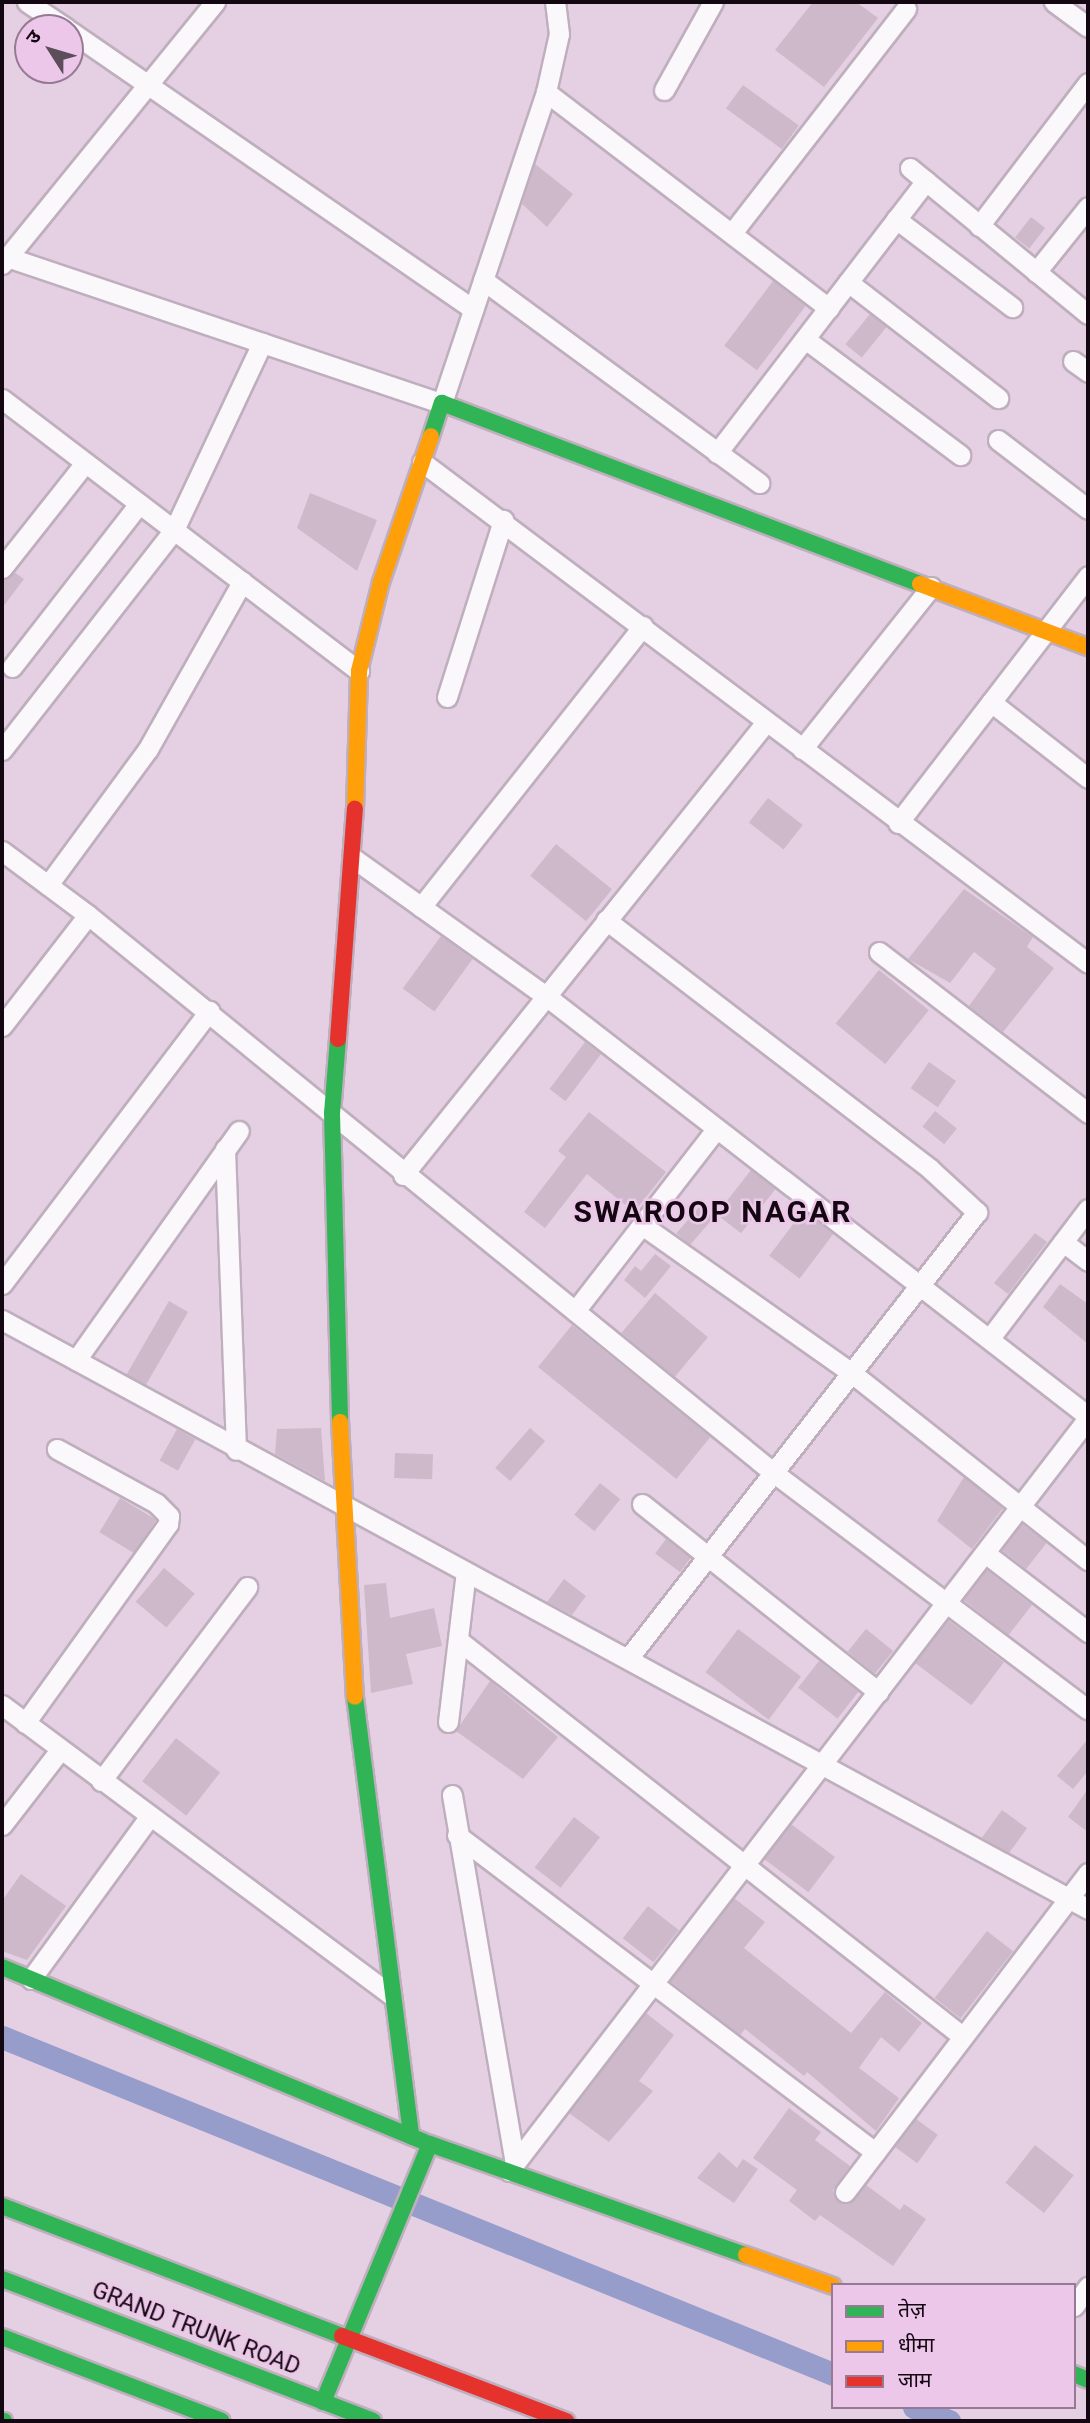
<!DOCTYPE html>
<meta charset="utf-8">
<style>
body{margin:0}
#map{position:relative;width:1090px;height:2423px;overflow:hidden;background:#e5cfe2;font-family:Roboto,"Noto Sans Devanagari",sans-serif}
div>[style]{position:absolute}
.canal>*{height:23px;margin:-11.5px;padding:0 11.5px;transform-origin:11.5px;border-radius:11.5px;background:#969dcb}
.building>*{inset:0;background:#ceb9cb;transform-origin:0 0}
.roads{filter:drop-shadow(2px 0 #bfafbe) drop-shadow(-2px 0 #bfafbe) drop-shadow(0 2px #bfafbe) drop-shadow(0 -2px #bfafbe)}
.street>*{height:19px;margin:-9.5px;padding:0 9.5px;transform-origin:9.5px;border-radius:9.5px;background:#fbf8fb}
.fast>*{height:16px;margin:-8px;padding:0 8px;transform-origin:8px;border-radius:8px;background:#30b455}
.slow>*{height:16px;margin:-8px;padding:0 8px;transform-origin:8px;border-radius:8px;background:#ff9f0a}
.jam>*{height:16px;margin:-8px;padding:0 8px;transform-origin:8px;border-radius:8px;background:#e5322d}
span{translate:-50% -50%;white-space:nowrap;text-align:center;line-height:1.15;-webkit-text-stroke:5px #edc7e9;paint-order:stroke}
.street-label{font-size:23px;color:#130712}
.district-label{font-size:30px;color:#130712;font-weight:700;letter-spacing:2px}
.frame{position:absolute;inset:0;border:4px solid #130712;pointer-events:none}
.legend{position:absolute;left:831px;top:2283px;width:245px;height:126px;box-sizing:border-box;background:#edc7e9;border:2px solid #967a93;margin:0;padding:9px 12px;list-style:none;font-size:21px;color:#130712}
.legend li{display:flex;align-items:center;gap:14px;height:35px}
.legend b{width:35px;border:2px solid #967a93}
.north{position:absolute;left:14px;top:14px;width:70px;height:70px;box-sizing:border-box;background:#edc7e9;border:2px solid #967a93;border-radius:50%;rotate:307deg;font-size:19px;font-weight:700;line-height:28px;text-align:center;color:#130712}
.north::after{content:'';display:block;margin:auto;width:24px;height:32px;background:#5c4d5b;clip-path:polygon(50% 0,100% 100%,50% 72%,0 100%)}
</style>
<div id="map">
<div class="canal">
<i style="left:2px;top:2037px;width:897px;rotate:22.07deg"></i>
<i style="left:914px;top:2407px;width:38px;rotate:22deg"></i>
</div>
<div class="building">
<i style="clip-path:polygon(813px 2px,856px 2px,878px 18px,824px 87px,775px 50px)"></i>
<i style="left:743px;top:85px;width:69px;height:29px;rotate:36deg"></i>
<i style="clip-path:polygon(535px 164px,573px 194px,547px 227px,522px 204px)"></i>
<i style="left:1031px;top:217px;width:18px;height:26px;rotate:38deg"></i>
<i style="left:773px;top:281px;width:41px;height:81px;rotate:37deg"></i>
<i style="left:870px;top:314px;width:21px;height:39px;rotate:39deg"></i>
<i style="clip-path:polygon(310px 493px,377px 520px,357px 571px,297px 528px)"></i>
<i style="clip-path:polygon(14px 572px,24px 579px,2px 608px,2px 580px)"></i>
<i style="left:768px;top:798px;width:44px;height:31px;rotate:38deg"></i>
<i style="left:556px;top:844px;width:72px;height:41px;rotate:39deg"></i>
<i style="clip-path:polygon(964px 889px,1033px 937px,1027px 947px,1054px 968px,1003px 1032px,969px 1006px,996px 969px,974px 952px,950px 983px,908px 959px)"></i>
<i style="left:441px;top:936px;width:39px;height:65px;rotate:36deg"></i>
<i style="left:879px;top:970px;width:64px;height:69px;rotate:39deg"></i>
<i style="left:585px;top:1042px;width:20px;height:59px;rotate:37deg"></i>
<i style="left:929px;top:1062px;width:33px;height:32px;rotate:35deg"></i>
<i style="left:935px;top:1111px;width:28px;height:20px;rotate:39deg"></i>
<i style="clip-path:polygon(589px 1112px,666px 1172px,634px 1212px,587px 1174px,545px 1228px,524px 1212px,566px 1157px,558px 1151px)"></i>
<i style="left:751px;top:1170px;width:31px;height:56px;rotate:38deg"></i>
<i style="left:700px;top:1206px;width:18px;height:36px;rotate:41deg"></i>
<i style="left:803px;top:1211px;width:38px;height:56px;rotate:37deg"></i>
<i style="clip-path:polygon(1035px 1233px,1047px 1242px,1008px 1294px,994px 1283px)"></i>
<i style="clip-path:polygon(655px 1254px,671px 1266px,645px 1298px,624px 1280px,635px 1266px,641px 1271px)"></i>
<i style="clip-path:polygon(1060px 1284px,1088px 1304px,1088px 1344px,1043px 1307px)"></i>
<i style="left:655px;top:1293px;width:69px;height:52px;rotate:40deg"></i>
<i style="left:169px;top:1301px;width:22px;height:85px;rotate:30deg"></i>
<i style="left:572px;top:1325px;width:178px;height:54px;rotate:39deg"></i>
<i style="clip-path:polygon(321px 1428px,324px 1468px,325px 1481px,275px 1454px,277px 1429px)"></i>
<i style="left:530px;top:1428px;width:20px;height:53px;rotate:41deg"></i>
<i style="left:177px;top:1429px;width:21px;height:36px;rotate:29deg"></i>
<i style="left:395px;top:1453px;width:38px;height:25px;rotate:2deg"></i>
<i style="clip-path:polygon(964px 1477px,1003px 1508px,972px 1549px,937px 1521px)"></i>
<i style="left:600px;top:1483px;width:26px;height:41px;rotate:39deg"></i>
<i style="left:120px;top:1498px;width:42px;height:40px;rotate:31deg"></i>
<i style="left:1022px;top:1524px;width:31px;height:33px;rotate:38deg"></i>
<i style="left:666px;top:1539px;width:31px;height:18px;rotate:37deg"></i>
<i style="left:164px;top:1568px;width:40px;height:44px;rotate:40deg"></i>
<i style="left:987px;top:1570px;width:57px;height:38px;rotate:38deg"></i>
<i style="clip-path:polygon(564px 1579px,586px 1596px,572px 1615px,547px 1602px)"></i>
<i style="clip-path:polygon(386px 1583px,390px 1618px,434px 1608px,442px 1646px,406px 1654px,413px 1684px,371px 1693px,364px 1585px)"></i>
<i style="left:948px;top:1620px;width:70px;height:54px;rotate:37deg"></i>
<i style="left:738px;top:1629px;width:79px;height:54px;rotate:37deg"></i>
<i style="left:866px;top:1629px;width:35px;height:29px;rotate:39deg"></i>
<i style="left:819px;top:1661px;width:50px;height:34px;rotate:38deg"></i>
<i style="clip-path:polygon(490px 1681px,558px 1737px,523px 1779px,456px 1731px)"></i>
<i style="left:176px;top:1738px;width:56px;height:55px;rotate:38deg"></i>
<i style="clip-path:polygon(1088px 1739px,1088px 1771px,1073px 1789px,1057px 1776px)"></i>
<i style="clip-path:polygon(1088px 1789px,1088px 1832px,1068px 1817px)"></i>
<i style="left:1002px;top:1810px;width:31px;height:34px;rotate:36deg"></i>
<i style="left:574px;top:1817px;width:33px;height:64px;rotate:38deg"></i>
<i style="left:791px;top:1824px;width:55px;height:44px;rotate:37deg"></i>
<i style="clip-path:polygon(21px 1874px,66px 1906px,27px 1960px,2px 1951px,2px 1901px)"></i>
<i style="clip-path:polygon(734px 1898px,765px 1922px,744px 1948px,851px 2033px,885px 1992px,922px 2023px,899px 2052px,881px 2037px,859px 2068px,899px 2098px,876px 2131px,807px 2072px,804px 2076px,745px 2029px,740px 2035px,670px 1981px)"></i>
<i style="left:648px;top:1906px;width:39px;height:41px;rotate:38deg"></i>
<i style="left:987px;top:1931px;width:33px;height:85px;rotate:38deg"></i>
<i style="clip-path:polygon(646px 2013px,674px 2035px,639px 2081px,653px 2091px,609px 2142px,569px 2113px)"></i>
<i style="clip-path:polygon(789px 2108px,821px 2132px,815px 2140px,850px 2166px,833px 2190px,837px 2201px,850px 2203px,866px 2185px,900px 2210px,904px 2204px,926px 2219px,893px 2266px,820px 2215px,815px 2221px,789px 2201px,797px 2190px,753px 2158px)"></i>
<i style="left:916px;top:2119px;width:27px;height:35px;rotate:36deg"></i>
<i style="left:1035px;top:2145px;width:49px;height:48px;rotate:38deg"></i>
<i style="clip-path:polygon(719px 2152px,737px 2168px,743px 2159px,758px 2169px,734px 2203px,697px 2178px)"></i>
</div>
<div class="roads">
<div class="street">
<i style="left:27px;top:2px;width:47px;rotate:33.7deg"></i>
<i style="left:1054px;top:2px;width:42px;rotate:36.3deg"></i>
<i style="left:70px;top:31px;width:490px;rotate:34.6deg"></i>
<i style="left:664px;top:90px;width:101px;rotate:-60.9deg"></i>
<i style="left:546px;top:92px;width:356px;rotate:37.4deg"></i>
<i style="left:910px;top:168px;width:230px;rotate:39.4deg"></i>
<i style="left:896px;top:219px;width:146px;rotate:37.2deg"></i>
<i style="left:979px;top:226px;width:180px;rotate:-52.7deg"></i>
<i style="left:732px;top:233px;width:284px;rotate:-52.2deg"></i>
<i style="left:7px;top:257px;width:459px;rotate:18.6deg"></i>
<i style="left:442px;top:403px;width:328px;rotate:-71.5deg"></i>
<i style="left:546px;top:92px;width:59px;rotate:-77.4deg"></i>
<i style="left:559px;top:34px;width:32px;rotate:-97deg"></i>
<i style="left:2px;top:264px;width:338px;rotate:-50.9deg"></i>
<i style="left:1036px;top:272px;width:83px;rotate:-51.3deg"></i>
<i style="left:483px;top:280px;width:343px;rotate:36.3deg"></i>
<i style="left:848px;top:282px;width:190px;rotate:37.7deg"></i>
<i style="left:805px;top:339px;width:194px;rotate:36.8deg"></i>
<i style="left:1073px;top:361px;width:19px;rotate:36deg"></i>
<i style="left:2px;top:399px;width:449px;rotate:37.3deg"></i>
<i style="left:998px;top:440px;width:113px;rotate:37.5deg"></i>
<i style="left:717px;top:453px;width:343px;rotate:-52.5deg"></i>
<i style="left:422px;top:462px;width:833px;rotate:36.95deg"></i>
<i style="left:2px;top:568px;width:134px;rotate:-51.7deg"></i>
<i style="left:12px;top:667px;width:207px;rotate:-52.1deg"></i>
<i style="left:447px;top:697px;width:186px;rotate:-72.4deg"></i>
<i style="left:991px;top:702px;width:123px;rotate:38.1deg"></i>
<i style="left:802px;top:749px;width:207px;rotate:-51.5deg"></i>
<i style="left:2px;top:750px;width:279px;rotate:-52deg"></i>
<i style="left:174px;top:530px;width:207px;rotate:-64.8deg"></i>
<i style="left:898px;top:823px;width:312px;rotate:-52.4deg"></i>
<i style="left:2px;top:851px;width:107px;rotate:36.7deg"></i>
<i style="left:353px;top:858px;width:237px;rotate:35.6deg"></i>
<i style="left:546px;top:996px;width:686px;rotate:37.77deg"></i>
<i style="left:48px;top:885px;width:169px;rotate:-53.7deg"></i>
<i style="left:148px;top:749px;width:192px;rotate:-60.6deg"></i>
<i style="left:421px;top:907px;width:358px;rotate:-51.7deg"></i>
<i style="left:606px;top:920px;width:409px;rotate:37.5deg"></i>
<i style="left:930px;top:1169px;width:64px;rotate:42.5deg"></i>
<i style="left:977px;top:1212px;width:564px;rotate:128.01deg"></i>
<i style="left:879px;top:952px;width:264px;rotate:37.6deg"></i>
<i style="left:2px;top:1026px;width:140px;rotate:-52.2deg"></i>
<i style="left:88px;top:915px;width:884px;rotate:39.13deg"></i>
<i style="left:774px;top:1473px;width:393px;rotate:37deg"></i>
<i style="left:225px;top:1149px;width:301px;rotate:87.9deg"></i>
<i style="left:403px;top:1175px;width:580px;rotate:-51.29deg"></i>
<i style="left:642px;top:1225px;width:258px;rotate:35.2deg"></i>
<i style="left:853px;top:1374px;width:300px;rotate:38.4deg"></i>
<i style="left:1063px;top:1242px;width:31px;rotate:37deg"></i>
<i style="left:2px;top:1284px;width:343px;rotate:-52.8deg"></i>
<i style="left:575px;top:1311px;width:230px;rotate:-52.2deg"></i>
<i style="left:2px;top:1320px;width:1235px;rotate:28.47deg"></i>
<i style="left:990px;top:1338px;width:162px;rotate:-52.8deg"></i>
<i style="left:76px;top:1360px;width:281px;rotate:-54.6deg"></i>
<i style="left:642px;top:1504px;width:302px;rotate:38.5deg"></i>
<i style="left:985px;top:1553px;width:130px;rotate:37.5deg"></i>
<i style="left:458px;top:1640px;width:641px;rotate:38.16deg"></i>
<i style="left:2px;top:1705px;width:484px;rotate:36.7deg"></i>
<i style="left:448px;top:1722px;width:151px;rotate:-83.2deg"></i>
<i style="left:25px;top:1723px;width:245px;rotate:-54.3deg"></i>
<i style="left:168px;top:1524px;width:8px;rotate:-83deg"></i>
<i style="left:169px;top:1516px;width:18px;rotate:-135deg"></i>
<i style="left:156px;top:1503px;width:113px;rotate:-151.4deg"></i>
<i style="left:101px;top:1781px;width:243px;rotate:-53deg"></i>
<i style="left:452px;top:1795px;width:373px;rotate:80.3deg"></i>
<i style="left:2px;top:1825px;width:95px;rotate:-52.3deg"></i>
<i style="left:457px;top:1835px;width:525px;rotate:37.18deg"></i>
<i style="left:31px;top:1979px;width:202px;rotate:-53.9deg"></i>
<i style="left:509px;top:2171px;width:950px;rotate:-52.44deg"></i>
<i style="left:845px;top:2192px;width:401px;rotate:-52.7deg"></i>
<i style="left:1074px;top:2306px;width:24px;rotate:-54deg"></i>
</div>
<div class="fast">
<i style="left:431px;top:436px;width:35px;rotate:-72deg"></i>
<i style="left:442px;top:403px;width:511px;rotate:20.74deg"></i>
<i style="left:338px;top:1039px;width:74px;rotate:94.6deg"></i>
<i style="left:332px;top:1113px;width:309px;rotate:88.5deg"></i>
<i style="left:355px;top:1697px;width:443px;rotate:82.7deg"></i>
<i style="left:2px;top:1967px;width:457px;rotate:22.5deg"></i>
<i style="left:2px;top:2206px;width:364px;rotate:20.9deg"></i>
<i style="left:2px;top:2279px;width:397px;rotate:20.9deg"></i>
<i style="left:2px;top:2337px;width:235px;rotate:20.9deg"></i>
<i style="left:1074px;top:2374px;width:15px;rotate:23deg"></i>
<i style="left:323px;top:2402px;width:279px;rotate:-67.5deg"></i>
<i style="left:430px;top:2144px;width:335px;rotate:19.4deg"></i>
<i style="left:2px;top:2421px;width:2px"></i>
</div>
<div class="slow">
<i style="left:920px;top:584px;width:179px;rotate:20.6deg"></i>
<i style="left:355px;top:809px;width:138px;rotate:-88.3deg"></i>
<i style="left:359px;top:671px;width:92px;rotate:-76.1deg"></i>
<i style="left:381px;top:582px;width:154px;rotate:-71.1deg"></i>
<i style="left:340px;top:1422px;width:275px;rotate:86.9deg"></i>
<i style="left:746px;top:2255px;width:92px;rotate:19.6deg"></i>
</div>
<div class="jam">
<i style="left:338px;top:1039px;width:231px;rotate:-85.8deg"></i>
<i style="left:342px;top:2336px;width:240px;rotate:20.8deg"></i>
</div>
</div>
<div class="street-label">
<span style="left:196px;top:2329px;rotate:21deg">GRAND TRUNK ROAD</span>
</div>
<div class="district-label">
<span style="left:713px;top:1212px">SWAROOP NAGAR</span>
</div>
<div class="frame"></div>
<ul class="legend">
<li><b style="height:9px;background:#30b455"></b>तेज़</li>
<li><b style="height:9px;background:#ff9f0a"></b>धीमा</li>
<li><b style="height:9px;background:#e5322d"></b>जाम</li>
</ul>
<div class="north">उ</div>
</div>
